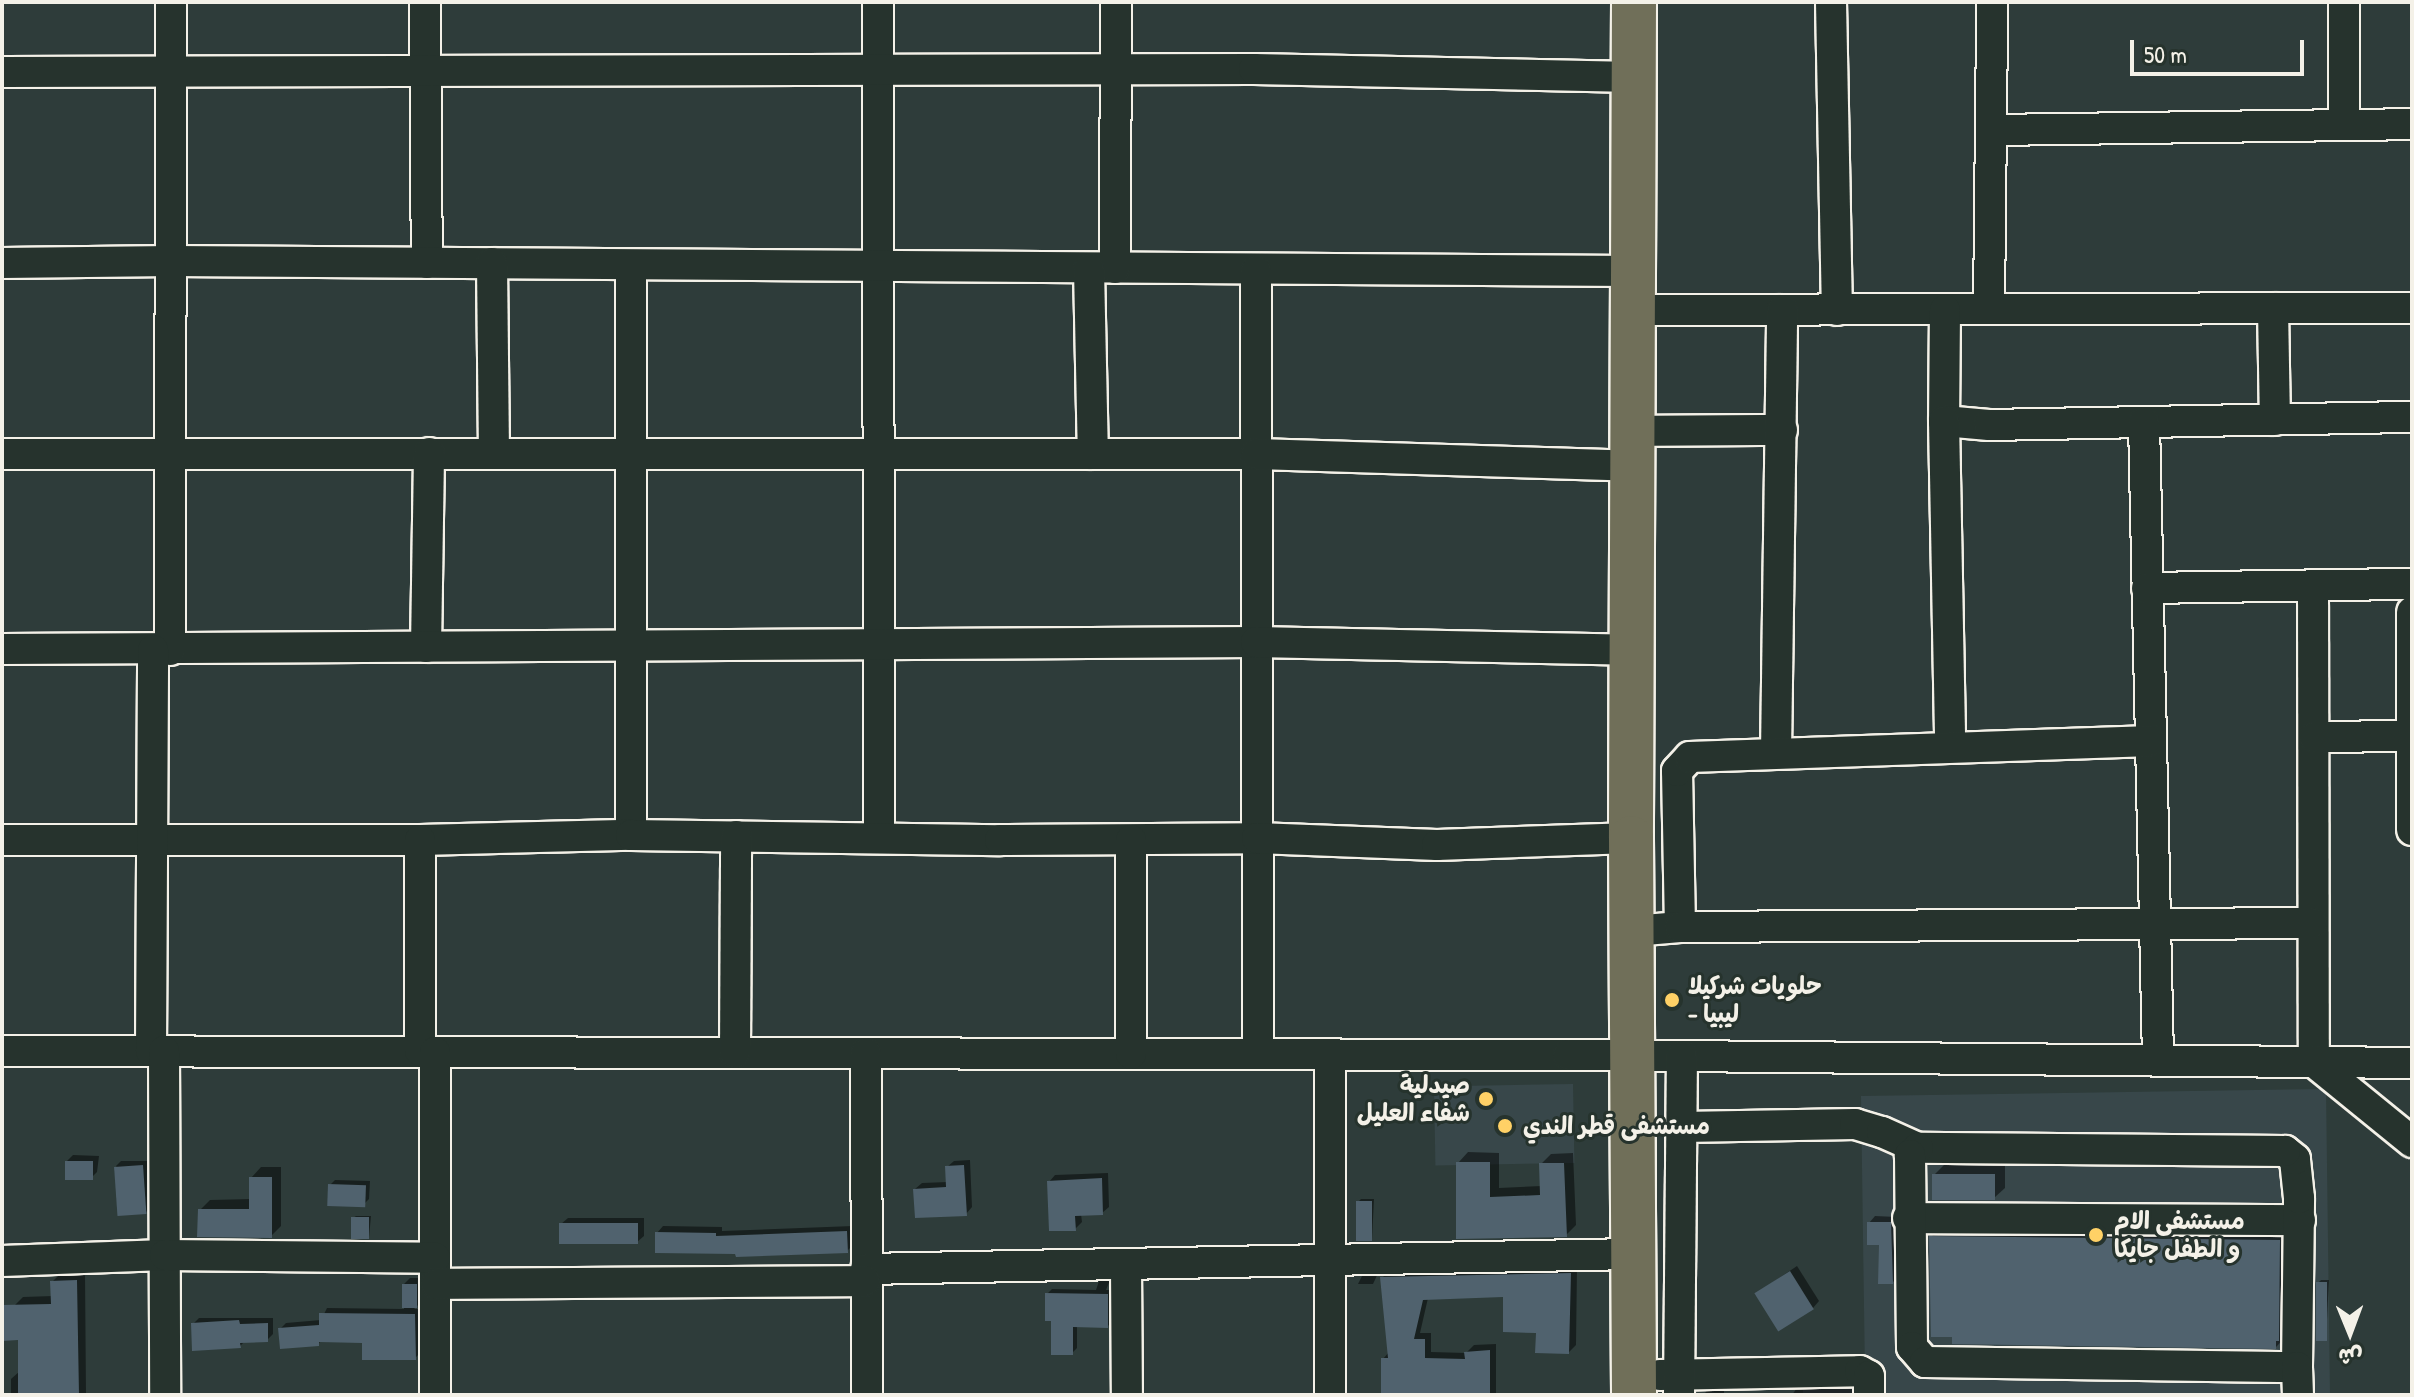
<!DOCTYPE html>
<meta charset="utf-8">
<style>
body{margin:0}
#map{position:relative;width:2414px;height:1397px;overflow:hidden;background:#2e3c3a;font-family:"Patrick Hand","Playpen Sans Arabic",sans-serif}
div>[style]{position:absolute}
.built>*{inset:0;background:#38474a;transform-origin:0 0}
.shadow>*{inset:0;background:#0007}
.building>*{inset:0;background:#50626e;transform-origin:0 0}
.roads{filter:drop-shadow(2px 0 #f4f1e8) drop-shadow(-2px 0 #f4f1e8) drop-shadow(0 2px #f4f1e8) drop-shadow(0 -2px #f4f1e8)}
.minor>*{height:30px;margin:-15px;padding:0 15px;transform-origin:15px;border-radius:15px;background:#26332d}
.highway>*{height:44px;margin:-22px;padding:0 22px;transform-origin:22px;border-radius:22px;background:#706f59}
.dots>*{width:22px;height:22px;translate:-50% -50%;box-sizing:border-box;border:4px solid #26332d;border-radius:50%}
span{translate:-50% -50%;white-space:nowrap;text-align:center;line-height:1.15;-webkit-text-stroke:6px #26332d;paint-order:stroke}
.poi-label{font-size:24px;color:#f4f1e8;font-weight:700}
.left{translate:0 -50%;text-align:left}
.right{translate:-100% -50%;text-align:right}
.frame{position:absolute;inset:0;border:4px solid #f4f1e8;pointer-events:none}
.north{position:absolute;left:2310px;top:1293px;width:80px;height:80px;-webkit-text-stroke:6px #26332d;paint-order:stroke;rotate:179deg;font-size:22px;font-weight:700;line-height:32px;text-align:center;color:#f4f1e8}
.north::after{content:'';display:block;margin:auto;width:28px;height:36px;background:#f4f1e8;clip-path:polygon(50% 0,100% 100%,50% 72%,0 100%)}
.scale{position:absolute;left:2130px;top:40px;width:174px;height:36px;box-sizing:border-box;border:4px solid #f4f1e8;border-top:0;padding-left:10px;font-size:24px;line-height:28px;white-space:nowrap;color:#f4f1e8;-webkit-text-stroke:6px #26332d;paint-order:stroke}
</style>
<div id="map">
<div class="built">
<i style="left:1573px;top:1084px;width:79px;height:139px;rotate:89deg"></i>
<i style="clip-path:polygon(2326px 1089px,2330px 1395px,1803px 1395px,1803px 1384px,1865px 1376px,1861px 1096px)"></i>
</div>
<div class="shadow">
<i style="clip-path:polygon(1468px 1152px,1499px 1153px,1499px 1188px,1542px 1186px,1541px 1164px,1551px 1154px,1573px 1153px,1576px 1225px,1566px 1235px,1458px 1237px,1458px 1163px)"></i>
<i style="clip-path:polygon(73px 1155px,99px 1156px,97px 1172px,91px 1178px,67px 1161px)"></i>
<i style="clip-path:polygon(970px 1160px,972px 1207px,966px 1214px,915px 1189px,922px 1183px,948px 1182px,947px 1167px,954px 1161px)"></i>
<i style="clip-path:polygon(121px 1161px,147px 1161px,151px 1207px,146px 1212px,116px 1166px)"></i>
<i style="clip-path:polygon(1944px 1165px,2005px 1165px,2005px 1188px,1994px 1198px,1934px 1175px)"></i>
<i style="clip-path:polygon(261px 1167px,281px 1167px,281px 1226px,271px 1236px,200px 1210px,210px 1200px,251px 1199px,251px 1178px)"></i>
<i style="clip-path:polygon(1108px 1173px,1109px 1207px,1102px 1213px,1081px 1214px,1082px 1222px,1075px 1229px,1049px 1182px,1055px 1175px)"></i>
<i style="clip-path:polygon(335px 1180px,370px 1181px,369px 1199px,364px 1204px,330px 1185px)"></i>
<i style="clip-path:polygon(1361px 1199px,1374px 1199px,1372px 1239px,1358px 1202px)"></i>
<i style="clip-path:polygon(356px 1216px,371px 1216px,369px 1237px,353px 1218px)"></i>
<i style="clip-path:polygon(1875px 1216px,1897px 1217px,1899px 1276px,1893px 1282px,1881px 1243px,1869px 1223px)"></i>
<i style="clip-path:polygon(1951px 1217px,2300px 1220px,2296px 1326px,2276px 1347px,1931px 1237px)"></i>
<i style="clip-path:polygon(568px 1218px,644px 1218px,644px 1236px,637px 1242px,561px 1224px)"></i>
<i style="clip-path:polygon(663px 1226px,722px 1227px,722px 1231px,853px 1226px,854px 1244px,847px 1251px,737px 1252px,657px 1233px)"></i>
<i style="clip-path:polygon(1797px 1266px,1819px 1301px,1813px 1308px,1757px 1293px)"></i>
<i style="clip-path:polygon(1577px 1267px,1576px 1345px,1569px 1352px,1538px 1331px,1505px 1295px,1428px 1298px,1420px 1333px,1431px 1333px,1431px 1352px,1466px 1353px,1474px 1345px,1496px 1344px,1496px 1395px,1383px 1395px,1383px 1359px,1389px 1352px,1382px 1278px,1389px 1271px)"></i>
<i style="clip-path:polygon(1379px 1271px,1373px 1284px,1358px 1284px,1364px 1272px)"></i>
<i style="clip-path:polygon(85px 1272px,86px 1395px,11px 1395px,11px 1379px,20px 1371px,20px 1338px,2px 1339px,2px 1305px,15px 1305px,23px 1297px,53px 1296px,52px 1282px,61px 1273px)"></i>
<i style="clip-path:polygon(410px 1278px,423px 1278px,423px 1300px,414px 1309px,420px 1309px,421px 1352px,415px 1358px,364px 1341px,322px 1340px,318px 1344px,280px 1329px,286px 1323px,321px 1320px,327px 1308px,404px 1309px,404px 1284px)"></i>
<i style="clip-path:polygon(1110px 1280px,1106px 1290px,1112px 1290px,1112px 1321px,1108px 1326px,1077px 1325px,1077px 1348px,1072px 1353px,1053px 1319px,1047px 1294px,1052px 1289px,1096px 1290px,1099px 1281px)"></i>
<i style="clip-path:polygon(2321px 1280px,2329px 1280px,2326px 1339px,2318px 1283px)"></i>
<i style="clip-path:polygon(199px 1318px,273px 1318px,273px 1334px,267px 1340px,245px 1341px,240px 1346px,193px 1324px)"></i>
<i style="clip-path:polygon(1857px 1384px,1859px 1395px,1792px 1395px,1799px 1385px)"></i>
<i style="clip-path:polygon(1707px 1390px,1724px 1390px,1724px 1395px,1704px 1395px)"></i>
</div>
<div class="building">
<i style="left:65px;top:1161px;width:28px;height:19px"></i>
<i style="clip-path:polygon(1456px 1162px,1490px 1162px,1490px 1197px,1540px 1195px,1539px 1163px,1564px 1163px,1567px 1237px,1456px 1239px)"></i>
<i style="left:143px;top:1165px;width:49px;height:29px;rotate:86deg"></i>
<i style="clip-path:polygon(964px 1165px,967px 1216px,915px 1218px,913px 1189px,946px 1187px,945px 1166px)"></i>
<i style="left:1932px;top:1174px;width:63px;height:26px"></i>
<i style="clip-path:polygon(249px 1177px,272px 1177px,272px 1238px,197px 1237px,198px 1209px,249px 1209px)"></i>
<i style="clip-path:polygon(1102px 1178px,1103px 1215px,1075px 1216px,1076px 1231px,1049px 1231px,1047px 1181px)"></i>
<i style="left:328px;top:1184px;width:38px;height:22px;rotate:2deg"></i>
<i style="left:1356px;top:1201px;width:16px;height:40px"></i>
<i style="left:351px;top:1217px;width:18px;height:22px"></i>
<i style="clip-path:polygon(1867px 1222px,1891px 1222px,1893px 1284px,1878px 1284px,1879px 1245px,1867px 1245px)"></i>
<i style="left:559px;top:1223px;width:79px;height:21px"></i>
<i style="clip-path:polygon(847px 1231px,848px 1253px,736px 1257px,735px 1254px,655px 1253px,655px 1232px,716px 1233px,716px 1236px)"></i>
<i style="clip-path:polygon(1929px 1236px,2280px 1240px,2279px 1341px,2276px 1341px,2276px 1349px,1952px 1344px,1952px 1337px,1931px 1337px)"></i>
<i style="left:1790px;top:1271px;width:45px;height:42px;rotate:58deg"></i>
<i style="clip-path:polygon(1571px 1273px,1569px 1354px,1535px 1353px,1536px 1333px,1503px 1332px,1503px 1297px,1423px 1300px,1414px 1339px,1425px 1339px,1425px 1358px,1465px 1359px,1464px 1352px,1490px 1350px,1490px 1395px,1381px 1395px,1381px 1358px,1388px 1358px,1380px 1277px)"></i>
<i style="clip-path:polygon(77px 1280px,79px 1395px,18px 1395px,18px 1340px,2px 1341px,2px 1305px,51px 1304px,50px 1281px)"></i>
<i style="left:2316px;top:1282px;width:11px;height:59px"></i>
<i style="left:402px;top:1284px;width:15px;height:24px"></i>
<i style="clip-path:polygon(1045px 1293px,1108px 1294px,1108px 1328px,1073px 1327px,1073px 1355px,1051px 1355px,1051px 1321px,1045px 1321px)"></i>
<i style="clip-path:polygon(319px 1313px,415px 1314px,416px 1360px,362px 1360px,362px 1343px,319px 1342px,319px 1346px,280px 1349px,278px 1328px,319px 1325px)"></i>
<i style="clip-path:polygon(239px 1320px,240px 1324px,268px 1323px,268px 1342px,240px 1343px,241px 1348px,192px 1351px,191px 1323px)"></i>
</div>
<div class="roads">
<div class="minor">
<i style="left:425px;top:2px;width:261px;rotate:89.6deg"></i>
<i style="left:878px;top:2px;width:835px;rotate:89.93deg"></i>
<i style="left:1831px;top:2px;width:308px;rotate:88.9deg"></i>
<i style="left:2344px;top:2px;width:123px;rotate:90deg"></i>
<i style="left:2px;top:72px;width:1252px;rotate:-0.14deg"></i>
<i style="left:1254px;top:69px;width:380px;rotate:1.2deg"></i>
<i style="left:1992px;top:130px;width:420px;rotate:-0.8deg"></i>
<i style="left:2px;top:263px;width:170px;rotate:-0.7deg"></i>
<i style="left:172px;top:261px;width:1461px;rotate:0.39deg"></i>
<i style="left:492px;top:263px;width:190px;rotate:89.4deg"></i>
<i style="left:1115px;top:268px;width:266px;rotate:-89.8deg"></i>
<i style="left:1089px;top:269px;width:185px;rotate:88.8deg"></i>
<i style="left:1256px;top:271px;width:783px;rotate:89.85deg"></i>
<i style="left:2273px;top:308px;width:112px;rotate:89deg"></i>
<i style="left:1989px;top:309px;width:307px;rotate:-89.4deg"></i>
<i style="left:1632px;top:310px;width:780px;rotate:-0.15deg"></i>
<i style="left:1945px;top:310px;width:111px;rotate:90.5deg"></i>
<i style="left:1944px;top:421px;width:45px;rotate:5.1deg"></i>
<i style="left:1989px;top:425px;width:423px;rotate:-1.1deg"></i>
<i style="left:1944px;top:421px;width:326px;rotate:88.9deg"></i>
<i style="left:2144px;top:422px;width:639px;rotate:88.74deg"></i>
<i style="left:1633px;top:431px;width:149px;rotate:-0.4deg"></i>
<i style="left:2px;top:454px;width:1254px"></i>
<i style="left:1256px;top:454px;width:377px;rotate:1.8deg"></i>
<i style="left:2313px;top:586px;width:476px;rotate:89.9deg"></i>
<i style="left:2314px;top:1062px;width:127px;rotate:39.2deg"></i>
<i style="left:2147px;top:588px;width:265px;rotate:-0.9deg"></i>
<i style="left:2412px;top:612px;width:218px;rotate:90deg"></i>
<i style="left:426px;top:647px;width:194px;rotate:-89.1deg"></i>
<i style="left:2px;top:649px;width:1254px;rotate:-0.32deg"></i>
<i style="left:1256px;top:642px;width:375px;rotate:1.2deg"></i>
<i style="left:170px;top:650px;width:648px;rotate:-89.91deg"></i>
<i style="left:2314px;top:737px;width:98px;rotate:-0.6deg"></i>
<i style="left:1776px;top:753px;width:443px;rotate:-89.2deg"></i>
<i style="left:631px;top:835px;width:569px;rotate:-90deg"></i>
<i style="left:2px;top:840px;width:418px"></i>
<i style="left:420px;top:840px;width:211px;rotate:-1.4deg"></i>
<i style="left:631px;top:835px;width:369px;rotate:0.8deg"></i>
<i style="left:1000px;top:840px;width:257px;rotate:-0.4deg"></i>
<i style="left:1257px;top:838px;width:180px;rotate:2.2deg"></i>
<i style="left:1437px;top:845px;width:194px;rotate:-2.1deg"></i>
<i style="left:1680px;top:927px;width:156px;rotate:-91.1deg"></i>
<i style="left:1677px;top:771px;width:19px;rotate:-47deg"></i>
<i style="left:1690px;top:757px;width:461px;rotate:-2deg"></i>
<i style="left:1633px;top:931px;width:47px;rotate:-4.9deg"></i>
<i style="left:1680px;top:927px;width:632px;rotate:-0.36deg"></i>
<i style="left:2px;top:1051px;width:1566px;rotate:0.15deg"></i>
<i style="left:1568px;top:1055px;width:844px;rotate:0.54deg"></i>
<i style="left:151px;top:1051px;width:401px;rotate:-89.7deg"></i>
<i style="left:164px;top:1051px;width:344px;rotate:89.8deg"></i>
<i style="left:420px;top:1051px;width:211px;rotate:-90deg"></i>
<i style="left:435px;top:1052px;width:343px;rotate:90deg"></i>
<i style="left:735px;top:1053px;width:217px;rotate:-89.7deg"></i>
<i style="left:866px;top:1053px;width:342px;rotate:89.8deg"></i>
<i style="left:1131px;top:1054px;width:214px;rotate:-90deg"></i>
<i style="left:1682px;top:1127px;width:173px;rotate:-1deg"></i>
<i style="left:1855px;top:1124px;width:28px;rotate:17deg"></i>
<i style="left:1882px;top:1132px;width:39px;rotate:24deg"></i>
<i style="left:1908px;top:1218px;width:392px;rotate:0.3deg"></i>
<i style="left:2px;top:1261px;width:163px;rotate:-2.1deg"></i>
<i style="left:165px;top:1255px;width:270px;rotate:0.6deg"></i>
<i style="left:1126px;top:1266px;width:129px;rotate:89.6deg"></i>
<i style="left:866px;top:1269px;width:768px;rotate:-1.12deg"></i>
<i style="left:436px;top:1284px;width:429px;rotate:-0.4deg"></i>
<i style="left:2297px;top:1367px;width:169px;rotate:-89.3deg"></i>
<i style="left:2299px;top:1198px;width:39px;rotate:-96deg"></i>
<i style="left:2295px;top:1159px;width:13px;rotate:-141deg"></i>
<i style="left:2285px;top:1151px;width:367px;rotate:-179.5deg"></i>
<i style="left:1918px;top:1148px;width:11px;rotate:139deg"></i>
<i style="left:1910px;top:1155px;width:192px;rotate:89.4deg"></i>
<i style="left:1912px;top:1347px;width:20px;rotate:49deg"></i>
<i style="left:1925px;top:1362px;width:372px;rotate:0.8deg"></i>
<i style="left:2297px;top:1367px;width:28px;rotate:88deg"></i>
<i style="left:1660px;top:1375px;width:200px;rotate:-1.1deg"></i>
<i style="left:1860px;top:1371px;width:10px;rotate:29deg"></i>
<i style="left:1869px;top:1376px;width:19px;rotate:90deg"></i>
<i style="left:1330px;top:1395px;width:341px;rotate:-90deg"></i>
<i style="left:1679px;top:1395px;width:339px;rotate:-89.5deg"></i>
</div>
<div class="highway">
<i style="left:1634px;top:2px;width:836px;rotate:90.21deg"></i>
<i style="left:1631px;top:838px;width:557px;rotate:89.69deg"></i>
</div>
</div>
<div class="dots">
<i style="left:1672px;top:1000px;background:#ffd166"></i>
<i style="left:1486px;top:1099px;background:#ffd166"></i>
<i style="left:1505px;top:1126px;background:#ffd166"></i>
<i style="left:2096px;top:1235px;background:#ffd166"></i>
</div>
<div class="poi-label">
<span class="left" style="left:1688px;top:1000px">حلويات شركيلا<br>- ليبيا</span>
<span class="right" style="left:1470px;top:1099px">صيدلية<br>شفاء العليل</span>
<span class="left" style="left:1523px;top:1126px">مستشفى قطر الندي</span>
<span class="left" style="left:2114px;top:1235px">مستشفى الام<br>و الطفل جايكا</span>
</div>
<div class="frame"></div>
<div class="north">ش</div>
<div class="scale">50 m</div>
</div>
